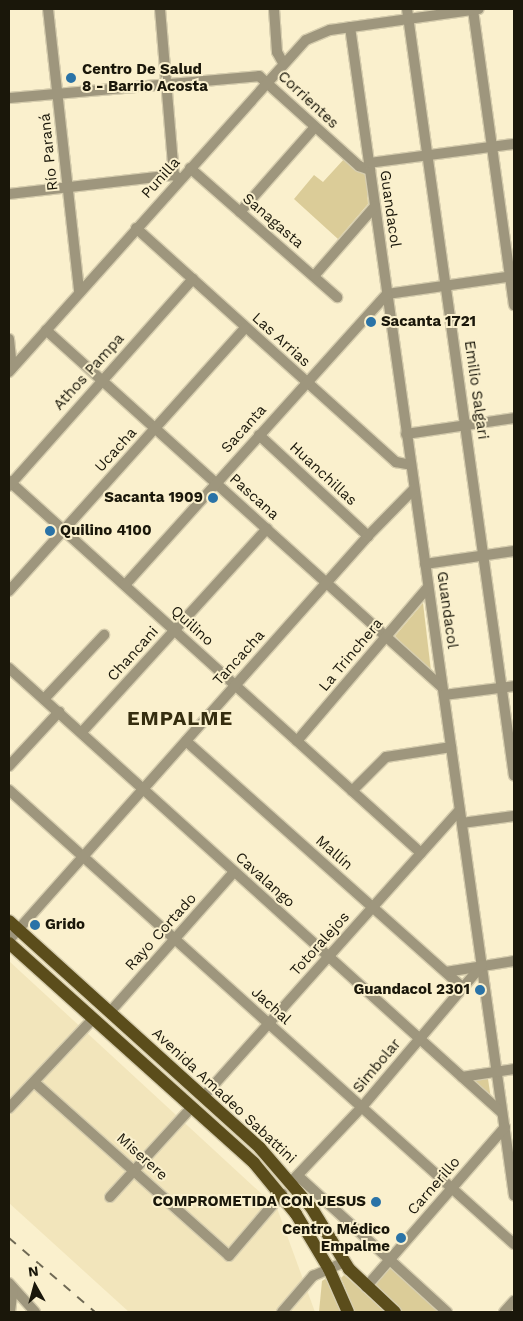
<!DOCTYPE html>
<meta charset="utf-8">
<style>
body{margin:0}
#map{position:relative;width:523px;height:1321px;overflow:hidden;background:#faf0cd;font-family:"Work Sans",sans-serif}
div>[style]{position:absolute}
.built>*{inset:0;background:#f2e5bb}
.green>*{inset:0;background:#dbcc98}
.roads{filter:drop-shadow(1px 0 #d6cdae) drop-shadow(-1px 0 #d6cdae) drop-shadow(0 1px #d6cdae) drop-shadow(0 -1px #d6cdae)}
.minor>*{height:10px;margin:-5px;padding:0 5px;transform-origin:5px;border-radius:5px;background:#9e967d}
.major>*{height:12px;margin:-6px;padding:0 6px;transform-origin:6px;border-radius:6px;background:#5b4d1b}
.rail>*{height:2px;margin-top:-1px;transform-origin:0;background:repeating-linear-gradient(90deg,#6f6954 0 9px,transparent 0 18px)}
.dots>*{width:14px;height:14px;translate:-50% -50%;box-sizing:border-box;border:2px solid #faf0cd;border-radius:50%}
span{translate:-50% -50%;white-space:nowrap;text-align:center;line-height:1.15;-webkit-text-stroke:4px #faf0cd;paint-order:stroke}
.poi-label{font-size:15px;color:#1a170a;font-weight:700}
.left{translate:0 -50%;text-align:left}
.right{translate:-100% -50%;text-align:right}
.street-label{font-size:15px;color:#1a170a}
.district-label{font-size:20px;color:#352d0f;font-weight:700;letter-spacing:1px}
.frame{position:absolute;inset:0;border:10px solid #1a170a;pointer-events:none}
.north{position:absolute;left:10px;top:1261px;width:50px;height:50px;-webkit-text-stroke:4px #faf0cd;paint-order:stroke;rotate:353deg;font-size:14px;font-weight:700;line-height:20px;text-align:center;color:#1a170a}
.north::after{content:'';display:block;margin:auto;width:18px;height:22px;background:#1a170a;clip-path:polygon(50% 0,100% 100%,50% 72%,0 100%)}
</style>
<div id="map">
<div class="built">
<i style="clip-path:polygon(9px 961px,277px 1208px,315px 1312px,129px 1312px,9px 1203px)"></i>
</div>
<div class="green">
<i style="clip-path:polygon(345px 158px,366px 176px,368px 204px,338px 239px,294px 199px,314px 175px,323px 182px)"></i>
<i style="clip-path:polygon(423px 603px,431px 671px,395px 636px)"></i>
<i style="clip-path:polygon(486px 1076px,488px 1079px,491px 1099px,471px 1081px)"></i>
<i style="clip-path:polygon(389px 1267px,441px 1312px,399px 1312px,372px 1286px)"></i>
<i style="clip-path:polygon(344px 1275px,382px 1308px,385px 1312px,355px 1312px,341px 1278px)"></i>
<i style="clip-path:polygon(325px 1279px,327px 1280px,341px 1312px,319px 1312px,322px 1281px)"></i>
</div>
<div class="roads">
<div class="minor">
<i style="left:48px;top:9px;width:285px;rotate:83.7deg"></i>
<i style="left:160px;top:9px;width:167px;rotate:85.2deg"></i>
<i style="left:274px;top:9px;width:43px;rotate:86deg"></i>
<i style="left:277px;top:52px;width:13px;rotate:61deg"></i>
<i style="left:407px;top:9px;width:774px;rotate:82.06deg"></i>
<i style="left:473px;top:10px;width:298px;rotate:82.1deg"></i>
<i style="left:350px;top:27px;width:1180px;rotate:82.01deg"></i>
<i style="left:9px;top:98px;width:251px;rotate:-5deg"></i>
<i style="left:259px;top:76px;width:135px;rotate:42deg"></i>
<i style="left:359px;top:166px;width:12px;rotate:20deg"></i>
<i style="left:369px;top:163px;width:146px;rotate:-7.5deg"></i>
<i style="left:190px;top:168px;width:196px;rotate:41.3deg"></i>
<i style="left:9px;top:194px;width:166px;rotate:-6.6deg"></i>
<i style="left:174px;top:175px;width:7px;rotate:34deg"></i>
<i style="left:240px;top:212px;width:113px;rotate:-48.6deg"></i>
<i style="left:136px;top:228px;width:350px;rotate:42deg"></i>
<i style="left:396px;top:462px;width:15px;rotate:11deg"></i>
<i style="left:314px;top:276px;width:93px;rotate:-48.9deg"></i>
<i style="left:387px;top:294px;width:128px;rotate:-8.1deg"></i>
<i style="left:46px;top:330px;width:533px;rotate:42.04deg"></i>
<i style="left:9px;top:339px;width:29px;rotate:84deg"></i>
<i style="left:9px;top:372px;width:445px;rotate:-48.2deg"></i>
<i style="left:306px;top:40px;width:26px;rotate:-23deg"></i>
<i style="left:330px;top:30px;width:150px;rotate:-8deg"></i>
<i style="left:406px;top:434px;width:109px;rotate:-8.4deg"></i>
<i style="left:259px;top:435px;width:149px;rotate:42.8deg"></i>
<i style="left:9px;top:481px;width:555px;rotate:42.08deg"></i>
<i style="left:9px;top:486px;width:277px;rotate:-48.4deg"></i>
<i style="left:425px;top:564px;width:90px;rotate:-8.3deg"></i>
<i style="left:125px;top:585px;width:392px;rotate:-48deg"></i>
<i style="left:9px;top:591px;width:353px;rotate:-48.1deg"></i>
<i style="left:9px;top:668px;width:664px;rotate:42.07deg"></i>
<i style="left:444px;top:695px;width:71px;rotate:-7.3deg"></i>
<i style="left:44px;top:699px;width:88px;rotate:-46.8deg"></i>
<i style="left:82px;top:732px;width:275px;rotate:-47.7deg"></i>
<i style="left:186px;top:741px;width:371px;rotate:41.7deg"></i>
<i style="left:297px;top:741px;width:202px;rotate:-49.6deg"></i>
<i style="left:9px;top:766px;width:74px;rotate:-47.2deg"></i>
<i style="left:9px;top:790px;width:679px;rotate:41.96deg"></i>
<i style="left:352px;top:791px;width:48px;rotate:-45deg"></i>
<i style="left:386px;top:757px;width:66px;rotate:-8.7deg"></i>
<i style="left:462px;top:823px;width:52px;rotate:-7.7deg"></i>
<i style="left:9px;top:940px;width:540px;rotate:-48.38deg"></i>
<i style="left:368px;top:536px;width:66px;rotate:-45.6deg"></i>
<i style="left:446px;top:972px;width:69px;rotate:-9.2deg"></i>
<i style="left:110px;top:1012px;width:187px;rotate:-48.5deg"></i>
<i style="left:462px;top:1077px;width:53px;rotate:-8.7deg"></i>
<i style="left:34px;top:1082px;width:261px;rotate:41.7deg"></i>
<i style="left:229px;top:1256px;width:82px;rotate:-49.5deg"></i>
<i style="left:203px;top:1097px;width:385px;rotate:-48.2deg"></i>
<i style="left:9px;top:1108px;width:121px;rotate:-46.7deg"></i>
<i style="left:298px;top:1176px;width:202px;rotate:42.4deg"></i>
<i style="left:291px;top:1182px;width:103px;rotate:-46.6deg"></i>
<i style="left:362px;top:1107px;width:186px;rotate:-49.8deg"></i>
<i style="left:110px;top:1197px;width:120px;rotate:-47.7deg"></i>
<i style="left:9px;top:1283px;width:39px;rotate:48deg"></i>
<i style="left:366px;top:1287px;width:212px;rotate:-49deg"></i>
<i style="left:10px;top:1312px;width:23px;rotate:-83deg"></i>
<i style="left:282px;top:1312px;width:48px;rotate:-49.3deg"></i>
<i style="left:313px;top:1276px;width:35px;rotate:-24deg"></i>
<i style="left:504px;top:1312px;width:15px;rotate:-48deg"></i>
</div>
<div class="major">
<i style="left:9px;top:921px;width:338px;rotate:42.1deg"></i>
<i style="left:260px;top:1148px;width:78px;rotate:49.2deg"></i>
<i style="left:311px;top:1207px;width:73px;rotate:58.5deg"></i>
<i style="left:349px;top:1269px;width:63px;rotate:43.1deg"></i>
<i style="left:9px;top:943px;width:329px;rotate:41.9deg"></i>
<i style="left:254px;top:1163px;width:66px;rotate:50.5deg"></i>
<i style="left:296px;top:1214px;width:64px;rotate:59deg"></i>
<i style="left:329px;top:1269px;width:47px;rotate:66.2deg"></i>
</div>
</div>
<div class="rail">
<i style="left:9px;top:1238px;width:113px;rotate:40.7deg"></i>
</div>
<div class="dots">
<i style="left:71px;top:78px;background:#2a73a7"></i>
<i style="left:371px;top:322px;background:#2a73a7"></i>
<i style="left:213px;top:498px;background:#2a73a7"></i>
<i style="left:50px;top:531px;background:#2a73a7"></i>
<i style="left:35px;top:925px;background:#2a73a7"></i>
<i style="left:480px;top:990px;background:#2a73a7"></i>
<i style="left:376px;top:1202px;background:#2a73a7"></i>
<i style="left:401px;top:1238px;background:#2a73a7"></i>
</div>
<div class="poi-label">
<span class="left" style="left:82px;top:78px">Centro De Salud<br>8 - Barrio Acosta</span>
<span class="left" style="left:381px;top:322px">Sacanta 1721</span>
<span class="right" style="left:203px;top:498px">Sacanta 1909</span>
<span class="left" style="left:60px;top:531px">Quilino 4100</span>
<span class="left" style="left:45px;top:925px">Grido</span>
<span class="right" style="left:470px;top:990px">Guandacol 2301</span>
<span class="right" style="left:366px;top:1202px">COMPROMETIDA CON JESUS</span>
<span class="right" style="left:390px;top:1238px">Centro Médico<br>Empalme</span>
</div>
<div class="street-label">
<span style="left:308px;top:100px;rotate:43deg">Corrientes</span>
<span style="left:49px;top:152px;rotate:-96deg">Río Paraná</span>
<span style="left:161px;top:178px;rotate:-48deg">Punilla</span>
<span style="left:390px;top:209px;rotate:82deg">Guandacol</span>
<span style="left:273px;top:221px;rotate:41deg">Sanagasta</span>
<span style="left:281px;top:340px;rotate:42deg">Las Arrias</span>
<span style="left:89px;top:372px;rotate:-48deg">Athos Pampa</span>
<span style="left:476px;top:390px;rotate:82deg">Emilio Salgari</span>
<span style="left:244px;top:429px;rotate:-48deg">Sacanta</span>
<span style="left:116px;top:450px;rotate:-48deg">Ucacha</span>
<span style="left:323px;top:474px;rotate:43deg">Huanchillas</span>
<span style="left:254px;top:497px;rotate:42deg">Pascana</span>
<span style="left:447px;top:610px;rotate:82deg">Guandacol</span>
<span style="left:192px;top:626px;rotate:42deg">Quilino</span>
<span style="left:133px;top:654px;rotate:-48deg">Chancani</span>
<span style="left:351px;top:655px;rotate:-50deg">La Trinchera</span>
<span style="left:239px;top:658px;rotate:-48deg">Tancacha</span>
<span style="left:334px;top:853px;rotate:41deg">Mallín</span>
<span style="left:265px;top:880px;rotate:42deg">Cavalango</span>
<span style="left:161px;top:932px;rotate:-48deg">Rayo Cortado</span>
<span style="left:320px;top:944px;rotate:-48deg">Totoralejos</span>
<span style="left:271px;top:1006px;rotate:42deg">Jachal</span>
<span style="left:377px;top:1066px;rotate:-50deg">Simbolar</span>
<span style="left:224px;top:1096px;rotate:43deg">Avenida Amadeo Sabattini</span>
<span style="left:142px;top:1157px;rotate:42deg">Miserere</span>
<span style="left:434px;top:1186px;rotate:-49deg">Carnerillo</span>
</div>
<div class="district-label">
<span style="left:180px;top:718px">EMPALME</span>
</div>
<div class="frame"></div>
<div class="north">N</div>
</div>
